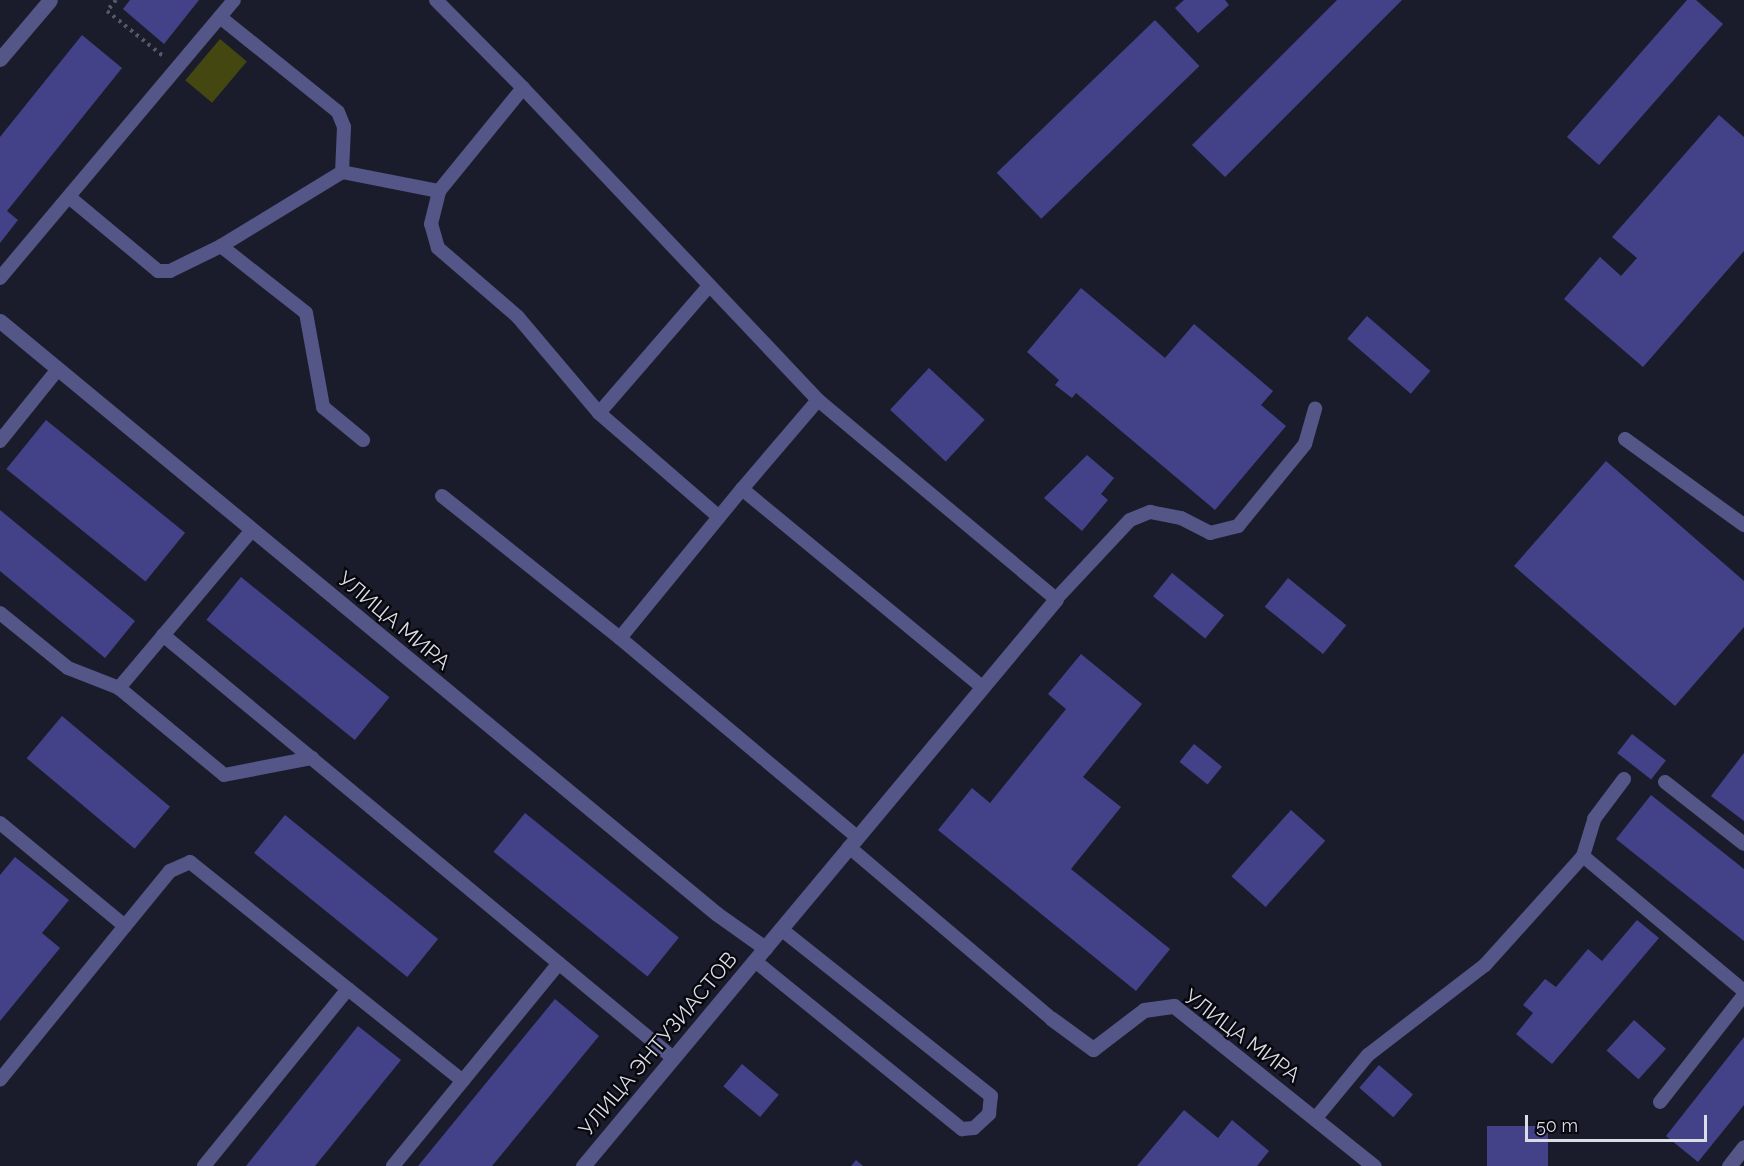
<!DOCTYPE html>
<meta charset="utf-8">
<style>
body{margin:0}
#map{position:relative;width:1744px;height:1166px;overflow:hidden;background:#1b1c2b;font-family:Raleway,sans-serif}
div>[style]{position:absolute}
.green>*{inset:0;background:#444710;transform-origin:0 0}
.building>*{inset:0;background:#434289;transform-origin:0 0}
.path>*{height:4px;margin-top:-2px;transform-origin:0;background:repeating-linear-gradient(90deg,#575865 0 3px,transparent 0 7.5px)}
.service>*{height:14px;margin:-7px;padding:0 7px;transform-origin:7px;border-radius:7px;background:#535687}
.minor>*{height:15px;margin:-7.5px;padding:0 7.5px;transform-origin:7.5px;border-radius:7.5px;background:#535687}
span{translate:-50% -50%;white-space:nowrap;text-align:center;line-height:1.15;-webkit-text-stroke:4.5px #07070d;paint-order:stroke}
.street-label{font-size:21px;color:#dadce6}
.scale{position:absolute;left:1525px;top:1115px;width:182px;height:27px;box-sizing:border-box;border:3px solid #dadce6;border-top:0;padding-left:8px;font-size:18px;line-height:21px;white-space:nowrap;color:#dadce6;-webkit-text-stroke:4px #07070d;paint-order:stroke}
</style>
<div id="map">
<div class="green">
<i style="left:220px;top:39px;width:35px;height:54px;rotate:40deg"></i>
</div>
<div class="building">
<i style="clip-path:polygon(130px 0,199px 0,164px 44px,123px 9px)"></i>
<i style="clip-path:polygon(1184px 0,1225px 0,1229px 5px,1198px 33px,1175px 8px)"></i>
<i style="clip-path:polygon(1337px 0,1402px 0,1225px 177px,1192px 145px)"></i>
<i style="clip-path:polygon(1687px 0,1696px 0,1723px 24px,1599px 165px,1567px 137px)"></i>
<i style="left:1155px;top:20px;width:64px;height:220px;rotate:46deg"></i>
<i style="clip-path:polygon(82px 35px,122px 68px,7px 211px,18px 220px,0 243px,0 137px)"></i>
<i style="clip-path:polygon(1719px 115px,1744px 137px,1744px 251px,1643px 367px,1564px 299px,1600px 257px,1621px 276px,1637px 258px,1612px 237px)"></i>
<i style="clip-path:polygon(1081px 288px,1165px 358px,1194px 324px,1273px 391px,1261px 405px,1286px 426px,1215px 510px,1076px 393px,1072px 398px,1055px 385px,1059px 380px,1027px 352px)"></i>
<i style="left:1367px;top:316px;width:84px;height:30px;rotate:41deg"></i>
<i style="left:929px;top:368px;width:76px;height:57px;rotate:43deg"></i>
<i style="left:46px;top:420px;width:179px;height:63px;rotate:39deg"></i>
<i style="clip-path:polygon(1087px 455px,1114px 478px,1101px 494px,1108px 500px,1082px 531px,1044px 498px)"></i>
<i style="clip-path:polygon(1606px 461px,1744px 581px,1744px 627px,1675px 706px,1514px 566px)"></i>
<i style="clip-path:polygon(0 510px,135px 621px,105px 658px,0 571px)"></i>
<i style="left:1172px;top:573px;width:67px;height:30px;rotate:39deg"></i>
<i style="left:241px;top:577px;width:191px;height:55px;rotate:39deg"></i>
<i style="left:1288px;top:578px;width:75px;height:37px;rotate:39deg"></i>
<i style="clip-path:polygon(1081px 654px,1142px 704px,1083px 777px,1121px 807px,1071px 869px,1170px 949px,1136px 991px,938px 830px,972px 788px,990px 803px,1066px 709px,1048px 694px)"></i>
<i style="left:62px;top:716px;width:141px;height:55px;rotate:40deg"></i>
<i style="left:1632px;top:734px;width:43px;height:24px;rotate:38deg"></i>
<i style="left:1194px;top:744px;width:36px;height:23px;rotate:39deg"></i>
<i style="clip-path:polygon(1744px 753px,1744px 821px,1711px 796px)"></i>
<i style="clip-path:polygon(1651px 795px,1744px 869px,1744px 941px,1616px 839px)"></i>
<i style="left:1291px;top:810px;width:46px;height:89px;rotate:42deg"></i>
<i style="left:525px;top:813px;width:198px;height:50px;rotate:39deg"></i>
<i style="left:285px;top:815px;width:197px;height:49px;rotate:39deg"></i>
<i style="clip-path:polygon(15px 857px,69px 900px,42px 933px,60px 948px,0 1021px,0 875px)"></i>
<i style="clip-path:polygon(1637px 920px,1659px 938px,1552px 1064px,1516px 1034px,1533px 1013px,1523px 1005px,1545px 979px,1556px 987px,1588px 949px,1602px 961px)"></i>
<i style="clip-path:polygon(555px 999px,599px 1036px,492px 1166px,418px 1166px)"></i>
<i style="left:1634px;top:1020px;width:43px;height:41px;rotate:42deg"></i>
<i style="clip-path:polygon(358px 1026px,401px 1060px,315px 1166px,246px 1166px)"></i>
<i style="clip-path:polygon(1744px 1037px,1744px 1105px,1698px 1162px,1666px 1136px)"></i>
<i style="left:742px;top:1064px;width:48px;height:29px;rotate:40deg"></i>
<i style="left:1379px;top:1065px;width:45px;height:30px;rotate:41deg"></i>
<i style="clip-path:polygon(1184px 1110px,1218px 1138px,1232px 1120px,1269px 1151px,1257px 1166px,1137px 1166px)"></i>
<i style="left:1548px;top:1126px;width:40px;height:61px;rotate:90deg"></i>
<i style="clip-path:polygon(856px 1160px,863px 1166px,851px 1166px)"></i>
</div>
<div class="path">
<i style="left:116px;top:0;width:14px;rotate:129deg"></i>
<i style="left:107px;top:11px;width:72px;rotate:38.8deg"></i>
</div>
<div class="service">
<i style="left:436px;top:0;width:124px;rotate:45.3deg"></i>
<i style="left:220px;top:17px;width:151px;rotate:38.8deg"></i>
<i style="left:338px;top:112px;width:16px;rotate:68deg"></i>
<i style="left:344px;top:127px;width:45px;rotate:92.5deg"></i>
<i style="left:69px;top:197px;width:116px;rotate:39.7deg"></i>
<i style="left:158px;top:271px;width:12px"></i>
<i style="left:170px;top:271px;width:57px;rotate:-26.1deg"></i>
<i style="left:221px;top:246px;width:108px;rotate:38.2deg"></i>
<i style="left:306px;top:313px;width:96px;rotate:79.7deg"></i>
<i style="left:323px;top:407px;width:52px;rotate:39.5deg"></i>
<i style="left:221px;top:246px;width:142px;rotate:-31.4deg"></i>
<i style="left:342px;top:172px;width:99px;rotate:11.1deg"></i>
<i style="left:0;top:278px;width:363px;rotate:-49.9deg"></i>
<i style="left:599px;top:413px;width:167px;rotate:-49.1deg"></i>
<i style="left:1625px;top:439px;width:147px;rotate:35.9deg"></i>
<i style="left:0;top:441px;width:92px;rotate:-51.1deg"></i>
<i style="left:742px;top:489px;width:117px;rotate:-49.5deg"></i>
<i style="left:442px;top:496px;width:228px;rotate:38.6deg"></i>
<i style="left:719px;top:517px;width:159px;rotate:-139.1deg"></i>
<i style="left:599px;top:413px;width:126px;rotate:-130.2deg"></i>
<i style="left:518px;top:317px;width:106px;rotate:-139.2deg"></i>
<i style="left:438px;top:248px;width:25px;rotate:-106deg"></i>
<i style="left:431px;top:224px;width:34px;rotate:-76deg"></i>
<i style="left:439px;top:191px;width:133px;rotate:-50.8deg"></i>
<i style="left:523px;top:88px;width:429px;rotate:46.6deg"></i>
<i style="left:818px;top:400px;width:310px;rotate:39.9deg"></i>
<i style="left:1056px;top:599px;width:108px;rotate:-46.9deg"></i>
<i style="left:1130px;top:520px;width:22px;rotate:-22deg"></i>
<i style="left:1150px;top:512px;width:32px;rotate:11deg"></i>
<i style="left:1181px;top:518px;width:33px;rotate:27deg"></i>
<i style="left:1210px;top:533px;width:29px;rotate:-14deg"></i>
<i style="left:1238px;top:526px;width:106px;rotate:-50.7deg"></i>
<i style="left:1305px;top:444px;width:37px;rotate:-74deg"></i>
<i style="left:252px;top:530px;width:207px;rotate:130.1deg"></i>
<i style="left:119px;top:688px;width:136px;rotate:39.6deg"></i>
<i style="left:224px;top:775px;width:90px;rotate:-10.9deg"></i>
<i style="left:0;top:613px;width:87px;rotate:39deg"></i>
<i style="left:68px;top:668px;width:55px;rotate:21.4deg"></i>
<i style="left:163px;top:635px;width:663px;rotate:39.67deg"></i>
<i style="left:1665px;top:782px;width:100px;rotate:38.1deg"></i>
<i style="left:0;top:823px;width:162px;rotate:39.5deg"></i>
<i style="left:125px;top:926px;width:198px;rotate:129.1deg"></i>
<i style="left:857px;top:837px;width:309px;rotate:-140deg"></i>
<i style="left:620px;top:638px;width:193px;rotate:-50.7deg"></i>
<i style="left:742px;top:489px;width:311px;rotate:39.5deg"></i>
<i style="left:849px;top:847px;width:266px;rotate:40.3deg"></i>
<i style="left:1583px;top:856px;width:210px;rotate:40deg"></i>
<i style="left:125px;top:926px;width:71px;rotate:-50.7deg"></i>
<i style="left:170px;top:871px;width:22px;rotate:-24deg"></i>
<i style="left:190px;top:862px;width:203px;rotate:38.8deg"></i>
<i style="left:755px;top:961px;width:267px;rotate:39.1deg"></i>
<i style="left:962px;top:1129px;width:12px;rotate:-5deg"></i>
<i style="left:974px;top:1128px;width:21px;rotate:-43deg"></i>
<i style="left:989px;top:1114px;width:18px;rotate:-84deg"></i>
<i style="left:991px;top:1096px;width:268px;rotate:-141.5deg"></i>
<i style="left:1660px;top:1102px;width:136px;rotate:-51.9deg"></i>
<i style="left:1315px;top:1119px;width:83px;rotate:-50.4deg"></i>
<i style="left:1368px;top:1055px;width:148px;rotate:-37.6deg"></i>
<i style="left:1485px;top:965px;width:147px;rotate:-48deg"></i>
<i style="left:1583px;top:856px;width:39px;rotate:-73deg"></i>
<i style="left:1594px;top:819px;width:50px;rotate:-53.1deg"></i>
<i style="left:204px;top:1166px;width:228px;rotate:-50.9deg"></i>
<i style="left:348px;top:989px;width:147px;rotate:38.7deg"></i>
<i style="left:393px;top:1166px;width:262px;rotate:-50.7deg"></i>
</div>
<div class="minor">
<i style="left:0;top:59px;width:77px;rotate:-49.7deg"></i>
<i style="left:0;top:321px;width:930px;rotate:39.59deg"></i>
<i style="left:717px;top:914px;width:59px;rotate:35.3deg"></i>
<i style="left:1052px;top:1019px;width:51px;rotate:36.2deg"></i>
<i style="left:1093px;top:1049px;width:64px;rotate:-37.4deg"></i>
<i style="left:1144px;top:1010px;width:30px;rotate:-8deg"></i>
<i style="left:1174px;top:1006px;width:256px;rotate:38.7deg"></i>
<i style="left:583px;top:1166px;width:738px;rotate:-50.16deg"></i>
<i style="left:1729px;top:1166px;width:24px;rotate:-52deg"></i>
</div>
<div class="street-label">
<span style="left:394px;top:621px;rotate:40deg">УЛИЦА МИРА</span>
<span style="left:1242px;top:1036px;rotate:37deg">УЛИЦА МИРА</span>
<span style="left:658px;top:1044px;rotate:-50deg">УЛИЦА ЭНТУЗИАСТОВ</span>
</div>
<div class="scale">50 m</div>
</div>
